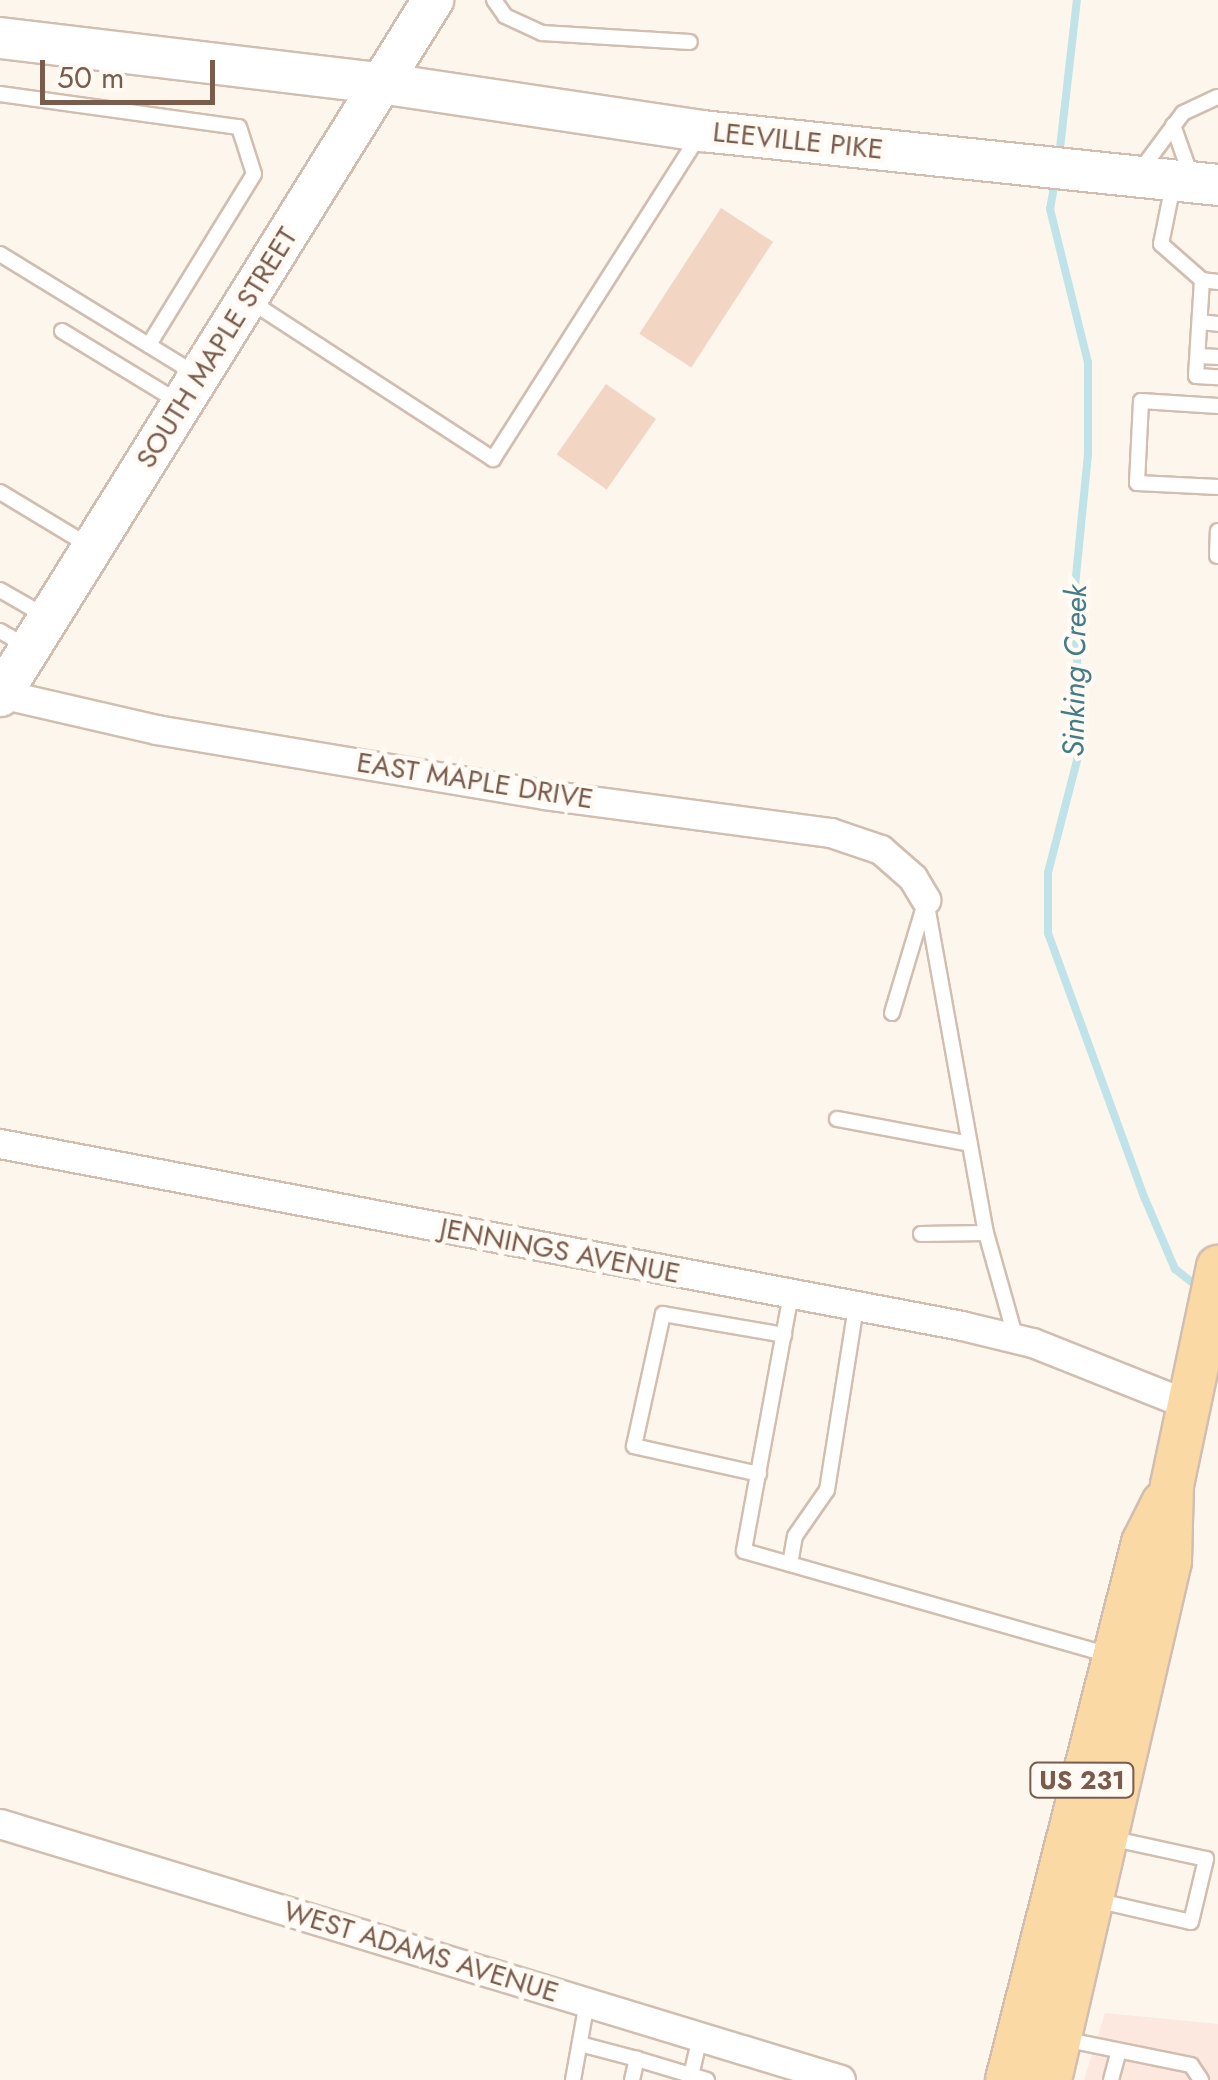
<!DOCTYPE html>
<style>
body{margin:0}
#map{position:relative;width:1218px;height:2080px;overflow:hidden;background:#fdf6ec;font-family:Jost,sans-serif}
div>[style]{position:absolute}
.commercial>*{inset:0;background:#fde8e0}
.stream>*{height:8px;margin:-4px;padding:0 4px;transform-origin:4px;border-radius:4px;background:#bfe3e8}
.building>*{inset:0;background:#f3d5c3;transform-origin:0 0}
.roads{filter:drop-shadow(2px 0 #d1beb0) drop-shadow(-2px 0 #d1beb0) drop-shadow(0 2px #d1beb0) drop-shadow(0 -2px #d1beb0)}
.lane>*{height:14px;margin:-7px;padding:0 7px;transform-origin:7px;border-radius:7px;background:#fff}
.street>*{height:28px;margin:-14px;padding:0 14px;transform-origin:14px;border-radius:14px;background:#fff}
.secondary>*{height:40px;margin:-20px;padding:0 20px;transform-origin:20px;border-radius:20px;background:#fff}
.primary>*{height:42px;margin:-21px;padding:0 21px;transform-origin:21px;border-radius:21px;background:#fbd9a5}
span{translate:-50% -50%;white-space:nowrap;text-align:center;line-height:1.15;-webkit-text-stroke:9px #fffaf3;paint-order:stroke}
.shield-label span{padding:2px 8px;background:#fffaf3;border:2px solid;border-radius:8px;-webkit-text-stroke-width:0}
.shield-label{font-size:25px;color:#7a5c4d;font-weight:700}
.street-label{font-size:28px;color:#7a5c4d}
.water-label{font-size:30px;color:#437c86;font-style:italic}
.scale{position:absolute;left:40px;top:60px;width:175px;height:45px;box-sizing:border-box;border:5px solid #7a5c4d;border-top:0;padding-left:12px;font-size:30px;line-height:35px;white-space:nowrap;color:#7a5c4d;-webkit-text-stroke:8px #fffaf3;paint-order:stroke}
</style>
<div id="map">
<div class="commercial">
<i style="clip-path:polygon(1105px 2013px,1218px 2024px,1218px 2080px,1084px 2080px)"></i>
</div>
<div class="stream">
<i style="left:1059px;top:157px;width:158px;rotate:-83.5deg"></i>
<i style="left:1055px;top:181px;width:28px;rotate:100deg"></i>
<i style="left:1050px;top:209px;width:158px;rotate:76.1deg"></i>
<i style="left:1088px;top:362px;width:92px;rotate:90deg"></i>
<i style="left:1088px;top:454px;width:143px;rotate:95.6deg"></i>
<i style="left:1074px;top:596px;width:149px;rotate:87.3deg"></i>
<i style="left:1081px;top:745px;width:132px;rotate:104.5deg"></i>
<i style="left:1048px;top:873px;width:60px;rotate:90deg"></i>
<i style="left:1048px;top:933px;width:283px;rotate:70deg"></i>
<i style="left:1145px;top:1199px;width:76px;rotate:66.8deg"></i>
<i style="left:1175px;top:1269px;width:29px;rotate:38deg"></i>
</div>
<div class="building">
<i style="left:721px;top:208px;width:62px;height:150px;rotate:33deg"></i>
<i style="left:606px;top:384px;width:61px;height:86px;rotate:35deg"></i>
</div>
<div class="roads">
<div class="lane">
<i style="left:494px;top:0;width:19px;rotate:55deg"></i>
<i style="left:505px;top:16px;width:41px;rotate:24.7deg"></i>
<i style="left:542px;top:33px;width:148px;rotate:3.5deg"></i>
<i style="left:0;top:94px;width:241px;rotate:7.9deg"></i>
<i style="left:239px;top:127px;width:49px;rotate:72.3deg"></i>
<i style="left:254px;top:174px;width:201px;rotate:121.6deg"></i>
<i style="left:1173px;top:125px;width:54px;rotate:70.6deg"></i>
<i style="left:1140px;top:171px;width:72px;rotate:-53.4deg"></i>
<i style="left:1183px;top:113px;width:38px;rotate:-25deg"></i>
<i style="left:1173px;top:185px;width:60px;rotate:101.5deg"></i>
<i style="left:1161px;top:244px;width:55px;rotate:41.3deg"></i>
<i style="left:1202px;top:280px;width:16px;rotate:7deg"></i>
<i style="left:0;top:254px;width:230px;rotate:31.5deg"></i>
<i style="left:1202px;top:280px;width:96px;rotate:93.6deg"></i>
<i style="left:1196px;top:376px;width:22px;rotate:3deg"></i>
<i style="left:250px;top:301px;width:290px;rotate:33deg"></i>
<i style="left:493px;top:459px;width:383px;rotate:-57.5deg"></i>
<i style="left:1200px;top:322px;width:18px;rotate:6deg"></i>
<i style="left:62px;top:331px;width:137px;rotate:31.3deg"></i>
<i style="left:1198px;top:356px;width:20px;rotate:3deg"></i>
<i style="left:1218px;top:406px;width:77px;rotate:-176.3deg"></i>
<i style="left:1141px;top:401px;width:82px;rotate:92.8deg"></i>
<i style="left:1137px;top:483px;width:81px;rotate:2.8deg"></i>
<i style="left:0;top:492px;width:103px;rotate:31.1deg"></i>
<i style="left:1217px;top:556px;width:25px;rotate:-88deg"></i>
<i style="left:0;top:590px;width:54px;rotate:29.9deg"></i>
<i style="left:0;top:631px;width:32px;rotate:30deg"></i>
<i style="left:926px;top:900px;width:338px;rotate:79.8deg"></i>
<i style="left:892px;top:1013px;width:112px;rotate:-73.3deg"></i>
<i style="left:837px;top:1119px;width:135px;rotate:10.6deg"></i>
<i style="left:921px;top:1234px;width:65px;rotate:-0.9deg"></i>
<i style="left:986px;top:1233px;width:110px;rotate:74.2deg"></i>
<i style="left:791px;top:1294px;width:261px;rotate:100.4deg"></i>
<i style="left:744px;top:1551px;width:379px;rotate:15.9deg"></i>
<i style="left:759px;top:1474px;width:128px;rotate:-167.4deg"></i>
<i style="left:634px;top:1446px;width:135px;rotate:-77.6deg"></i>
<i style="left:663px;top:1314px;width:123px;rotate:9.8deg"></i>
<i style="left:790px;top:1564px;width:28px;rotate:-80deg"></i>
<i style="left:795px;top:1536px;width:56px;rotate:-55.2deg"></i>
<i style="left:827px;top:1490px;width:186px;rotate:-81deg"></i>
<i style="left:1095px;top:1900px;width:98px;rotate:12.9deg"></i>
<i style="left:1191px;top:1922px;width:65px;rotate:-76.6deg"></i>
<i style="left:1206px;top:1859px;width:98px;rotate:-167.7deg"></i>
<i style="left:1063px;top:2039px;width:131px;rotate:11.5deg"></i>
<i style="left:1191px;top:2065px;width:18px;rotate:56deg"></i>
<i style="left:580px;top:2044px;width:59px;rotate:14.7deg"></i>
<i style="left:573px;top:2080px;width:79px;rotate:-79.8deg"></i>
<i style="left:632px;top:2080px;width:22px;rotate:-77deg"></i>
<i style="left:637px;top:2059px;width:73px;rotate:16.7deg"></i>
<i style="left:690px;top:2080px;width:44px;rotate:-76.9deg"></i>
<i style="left:1111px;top:2080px;width:27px;rotate:-75deg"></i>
</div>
<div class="street">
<i style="left:1px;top:694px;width:160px;rotate:13deg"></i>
<i style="left:157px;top:730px;width:393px;rotate:9.5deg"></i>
<i style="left:545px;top:795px;width:289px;rotate:7.6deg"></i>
<i style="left:831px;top:833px;width:53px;rotate:18.8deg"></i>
<i style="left:881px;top:850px;width:43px;rotate:41.2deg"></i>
<i style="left:913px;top:878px;width:26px;rotate:59deg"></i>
<i style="left:0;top:1144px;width:979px;rotate:10.71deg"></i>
<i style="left:962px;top:1326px;width:73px;rotate:13.5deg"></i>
<i style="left:1033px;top:1343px;width:165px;rotate:21.7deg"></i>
<i style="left:0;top:1824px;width:879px;rotate:16.93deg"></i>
</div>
<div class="secondary">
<i style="left:0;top:38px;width:383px;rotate:6.8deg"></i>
<i style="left:380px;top:83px;width:326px;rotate:8.5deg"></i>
<i style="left:702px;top:131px;width:519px;rotate:5.97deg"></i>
<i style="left:0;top:696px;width:820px;rotate:-58.11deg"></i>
</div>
<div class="primary">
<i style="left:1007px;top:2080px;width:554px;rotate:-75.79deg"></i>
<i style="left:1143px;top:1543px;width:45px;rotate:-63.4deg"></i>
<i style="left:1050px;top:2080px;width:533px;rotate:-76.98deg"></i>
<i style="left:1170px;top:1561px;width:76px;rotate:-88.5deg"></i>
<i style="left:1172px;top:1485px;width:223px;rotate:-78.1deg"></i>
</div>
</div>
<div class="shield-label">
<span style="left:1082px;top:1780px">US 231</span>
</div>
<div class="street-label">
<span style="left:798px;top:141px;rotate:6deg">LEEVILLE PIKE</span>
<span style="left:217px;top:348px;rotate:-58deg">SOUTH MAPLE STREET</span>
<span style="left:475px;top:781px;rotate:9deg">EAST MAPLE DRIVE</span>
<span style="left:560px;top:1251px;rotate:11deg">JENNINGS AVENUE</span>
<span style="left:421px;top:1952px;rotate:17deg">WEST ADAMS AVENUE</span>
</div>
<div class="water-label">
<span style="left:1075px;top:671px;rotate:-89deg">Sinking Creek</span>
</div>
<div class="scale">50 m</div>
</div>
